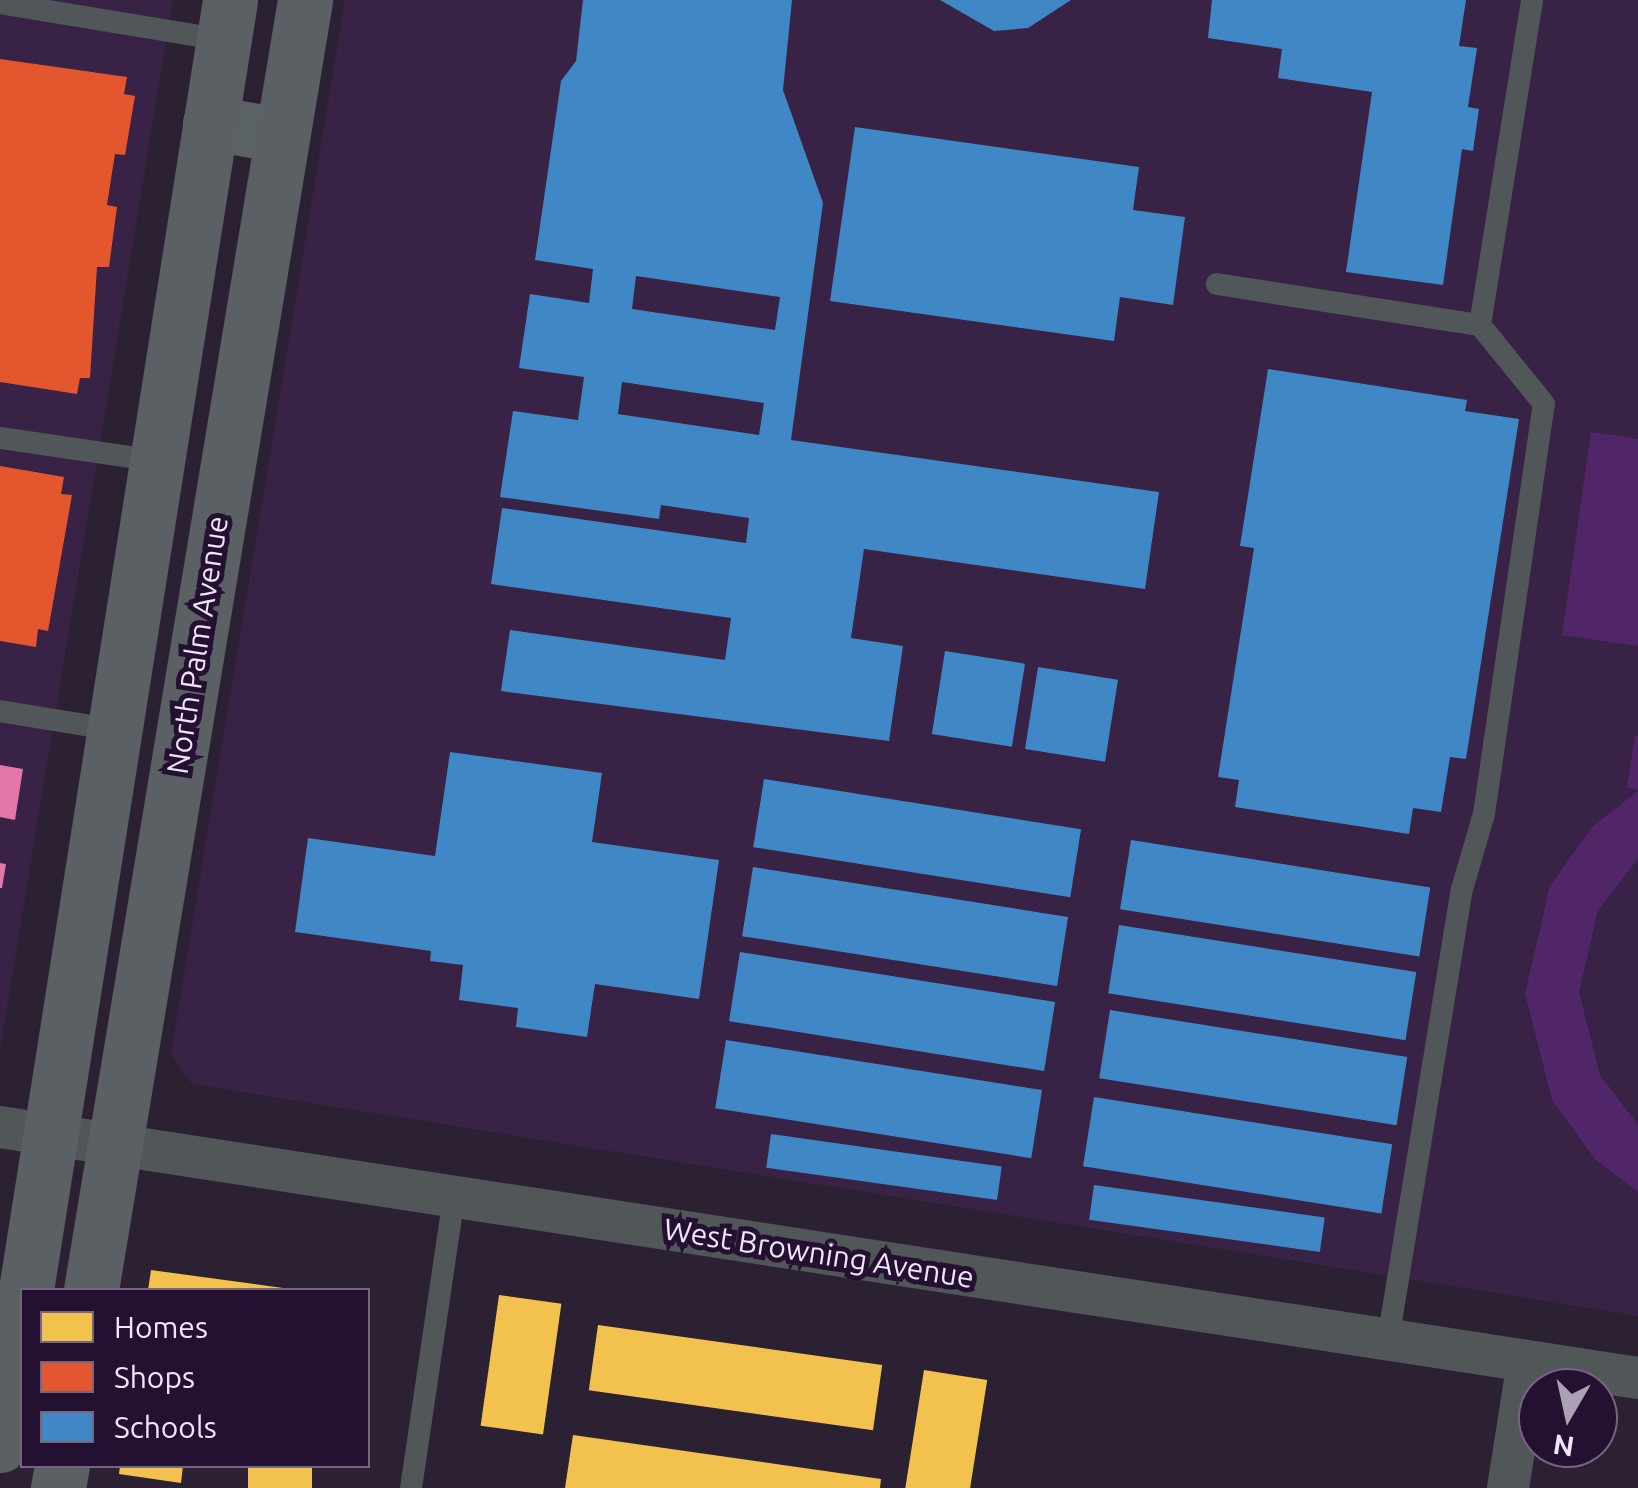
<!DOCTYPE html>
<style>
body{margin:0}
#map{position:relative;width:1638px;height:1488px;overflow:hidden;background:#2c2133;font-family:Ubuntu,sans-serif}
div>[style]{position:absolute}
.built>*{inset:0;background:#382245}
.green>*{inset:0;background:#512669}
.homes>*{inset:0;background:#f2c14e;transform-origin:0 0}
.shops>*{inset:0;background:#e4572e}
.schools>*{inset:0;background:#3f88c5;transform-origin:0 0}
.health>*{inset:0;background:#e377a8}
.service>*{height:22px;margin:-11px;padding:0 11px;transform-origin:11px;border-radius:11px;background:#515759}
.minor>*{height:42px;margin:-21px;padding:0 21px;transform-origin:21px;border-radius:21px;background:#515759}
.secondary>*{height:55px;margin:-27.5px;padding:0 27.5px;transform-origin:27.5px;border-radius:27.5px;background:#5b6264}
.primary>*{height:55px;margin:-27.5px;padding:0 27.5px;transform-origin:27.5px;border-radius:27.5px;background:#5a6064}
span{translate:-50% -50%;white-space:nowrap;text-align:center;line-height:1.15;-webkit-text-stroke:10px #241030;paint-order:stroke}
.street-label{font-size:30px;color:#f1e5fa}
.legend{position:absolute;left:20px;top:1288px;width:350px;height:180px;box-sizing:border-box;background:#241030;border:2px solid #766581;margin:0;padding:12px 18px;list-style:none;font-size:30px;color:#f1e5fa}
.legend li{display:flex;align-items:center;gap:20px;height:50px}
.legend b{width:50px;border:2px solid #766581}
.north{position:absolute;left:1518px;top:1368px;width:100px;height:100px;box-sizing:border-box;background:#241030;border:2px solid #766581;border-radius:50%;rotate:189deg;font-size:28px;font-weight:700;line-height:40px;text-align:center;color:#f1e5fa}
.north::after{content:'';display:block;margin:auto;width:35px;height:45px;background:#aca0b4;clip-path:polygon(50% 0,100% 100%,50% 72%,0 100%)}
</style>
<div id="map">
<div class="built">
<i style="clip-path:polygon(0 0,173px 0,0 1050px)"></i>
<i style="clip-path:polygon(345px 0,1638px 0,1638px 1316px,192px 1084px,171px 1054px)"></i>
</div>
<div class="green">
<i style="clip-path:polygon(1591px 432px,1638px 439px,1638px 646px,1562px 635px)"></i>
<i style="clip-path:polygon(1635px 735px,1638px 736px,1638px 790px,1627px 788px)"></i>
<i style="clip-path:polygon(1638px 791px,1638px 859px,1598px 910px,1579px 992px,1600px 1075px,1638px 1125px,1638px 1192px,1595px 1159px,1552px 1100px,1525px 993px,1550px 886px,1593px 826px)"></i>
</div>
<div class="homes">
<i style="clip-path:polygon(151px 1270px,283px 1288px,283px 1290px,148px 1290px)"></i>
<i style="left:499px;top:1295px;width:63px;height:132px;rotate:8deg"></i>
<i style="left:598px;top:1325px;width:287px;height:66px;rotate:8deg"></i>
<i style="left:924px;top:1370px;width:64px;height:120px;rotate:9deg"></i>
<i style="clip-path:polygon(573px 1435px,881px 1479px,880px 1488px,565px 1488px)"></i>
<i style="clip-path:polygon(120px 1466px,183px 1466px,181px 1483px,119px 1474px)"></i>
<i style="left:248px;top:1466px;width:64px;height:22px"></i>
</div>
<div class="shops">
<i style="clip-path:polygon(0 59px,127px 77px,124px 94px,135px 96px,125px 155px,115px 154px,107px 205px,117px 207px,109px 267px,97px 267px,90px 378px,80px 378px,77px 394px,0 382px)"></i>
<i style="clip-path:polygon(0 466px,64px 477px,61px 494px,72px 495px,48px 631px,38px 629px,36px 647px,0 641px)"></i>
</div>
<div class="schools">
<i style="clip-path:polygon(evenodd,583px 0,792px 0,783px 90px,823px 203px,791px 440px,1159px 492px,1145px 589px,864px 549px,851px 638px,903px 646px,889px 741px,501px 691px,510px 630px,725px 660px,731px 618px,491px 584px,502px 508px,746px 543px,749px 518px,661px 505px,659px 519px,500px 497px,513px 411px,578px 420px,584px 377px,519px 368px,530px 294px,589px 303px,593px 269px,535px 260px,561px 81px,576px 61px,583px 0,636px 276px,780px 297px,775px 330px,632px 309px,636px 276px,583px 0,622px 382px,764px 403px,759px 435px,618px 414px,622px 382px)"></i>
<i style="clip-path:polygon(940px 0,1071px 0,1028px 28px,994px 31px)"></i>
<i style="clip-path:polygon(1212px 0,1466px 0,1459px 46px,1477px 48px,1468px 107px,1479px 109px,1473px 151px,1462px 149px,1443px 285px,1346px 272px,1372px 92px,1278px 78px,1282px 49px,1208px 38px)"></i>
<i style="clip-path:polygon(855px 127px,1139px 167px,1133px 210px,1185px 217px,1173px 305px,1120px 297px,1114px 341px,830px 301px)"></i>
<i style="clip-path:polygon(1268px 369px,1467px 400px,1465px 411px,1519px 419px,1466px 759px,1450px 757px,1441px 812px,1413px 808px,1409px 834px,1235px 807px,1239px 780px,1218px 777px,1254px 548px,1240px 546px)"></i>
<i style="left:945px;top:651px;width:81px;height:84px;rotate:9deg"></i>
<i style="left:1038px;top:667px;width:81px;height:83px;rotate:9deg"></i>
<i style="clip-path:polygon(450px 752px,602px 773px,592px 842px,719px 860px,699px 999px,595px 984px,587px 1037px,516px 1027px,518px 1008px,459px 1000px,463px 965px,430px 961px,431px 951px,295px 932px,308px 838px,435px 856px)"></i>
<i style="left:764px;top:779px;width:321px;height:69px;rotate:9deg"></i>
<i style="left:1131px;top:840px;width:303px;height:70px;rotate:9deg"></i>
<i style="left:753px;top:867px;width:319px;height:70px;rotate:9deg"></i>
<i style="left:1119px;top:925px;width:301px;height:69px;rotate:9deg"></i>
<i style="left:740px;top:952px;width:319px;height:70px;rotate:9deg"></i>
<i style="left:1110px;top:1010px;width:301px;height:69px;rotate:9deg"></i>
<i style="left:726px;top:1040px;width:320px;height:69px;rotate:9deg"></i>
<i style="left:1094px;top:1097px;width:302px;height:70px;rotate:9deg"></i>
<i style="left:771px;top:1134px;width:233px;height:34px;rotate:8deg"></i>
<i style="left:1094px;top:1185px;width:233px;height:35px;rotate:8deg"></i>
</div>
<div class="health">
<i style="clip-path:polygon(0 765px,23px 769px,15px 820px,0 817px)"></i>
<i style="clip-path:polygon(0 863px,6px 864px,2px 888px,0 888px)"></i>
</div>
<div class="service">
<i style="left:0;top:3px;width:226px;rotate:9.4deg"></i>
<i style="left:1217px;top:284px;width:266px;rotate:8.9deg"></i>
<i style="left:0;top:438px;width:160px;rotate:8.3deg"></i>
<i style="left:0;top:711px;width:118px;rotate:9.3deg"></i>
<i style="left:1388px;top:1340px;width:457px;rotate:-80.7deg"></i>
<i style="left:1462px;top:889px;width:78px;rotate:-73.7deg"></i>
<i style="left:1484px;top:814px;width:414px;rotate:-81.7deg"></i>
<i style="left:1544px;top:404px;width:102px;rotate:-129deg"></i>
<i style="left:1480px;top:325px;width:329px;rotate:-80.9deg"></i>
<i style="left:411px;top:1488px;width:294px;rotate:-81.6deg"></i>
</div>
<div class="minor">
<i style="left:0;top:1127px;width:1657px;rotate:8.71deg"></i>
<i style="left:1508px;top:1488px;width:128px;rotate:-81deg"></i>
</div>
<div class="secondary">
<i style="left:210px;top:123px;width:73px;rotate:9.5deg"></i>
</div>
<div class="primary">
<i style="left:26px;top:1290px;width:1306px;rotate:-81.01deg"></i>
<i style="left:91px;top:1290px;width:1308px;rotate:-80.58deg"></i>
<i style="left:0;top:1445px;width:133px;rotate:-80.5deg"></i>
<i style="left:58px;top:1488px;width:22px;rotate:-80deg"></i>
</div>
<div class="street-label">
<span style="left:197px;top:645px;rotate:-81deg">North Palm Avenue</span>
<span style="left:819px;top:1253px;rotate:9deg">West Browning Avenue</span>
</div>
<ul class="legend">
<li><b style="height:28px;background:#f2c14e"></b>Homes</li>
<li><b style="height:28px;background:#e4572e"></b>Shops</li>
<li><b style="height:28px;background:#3f88c5"></b>Schools</li>
</ul>
<div class="north">N</div>
</div>
